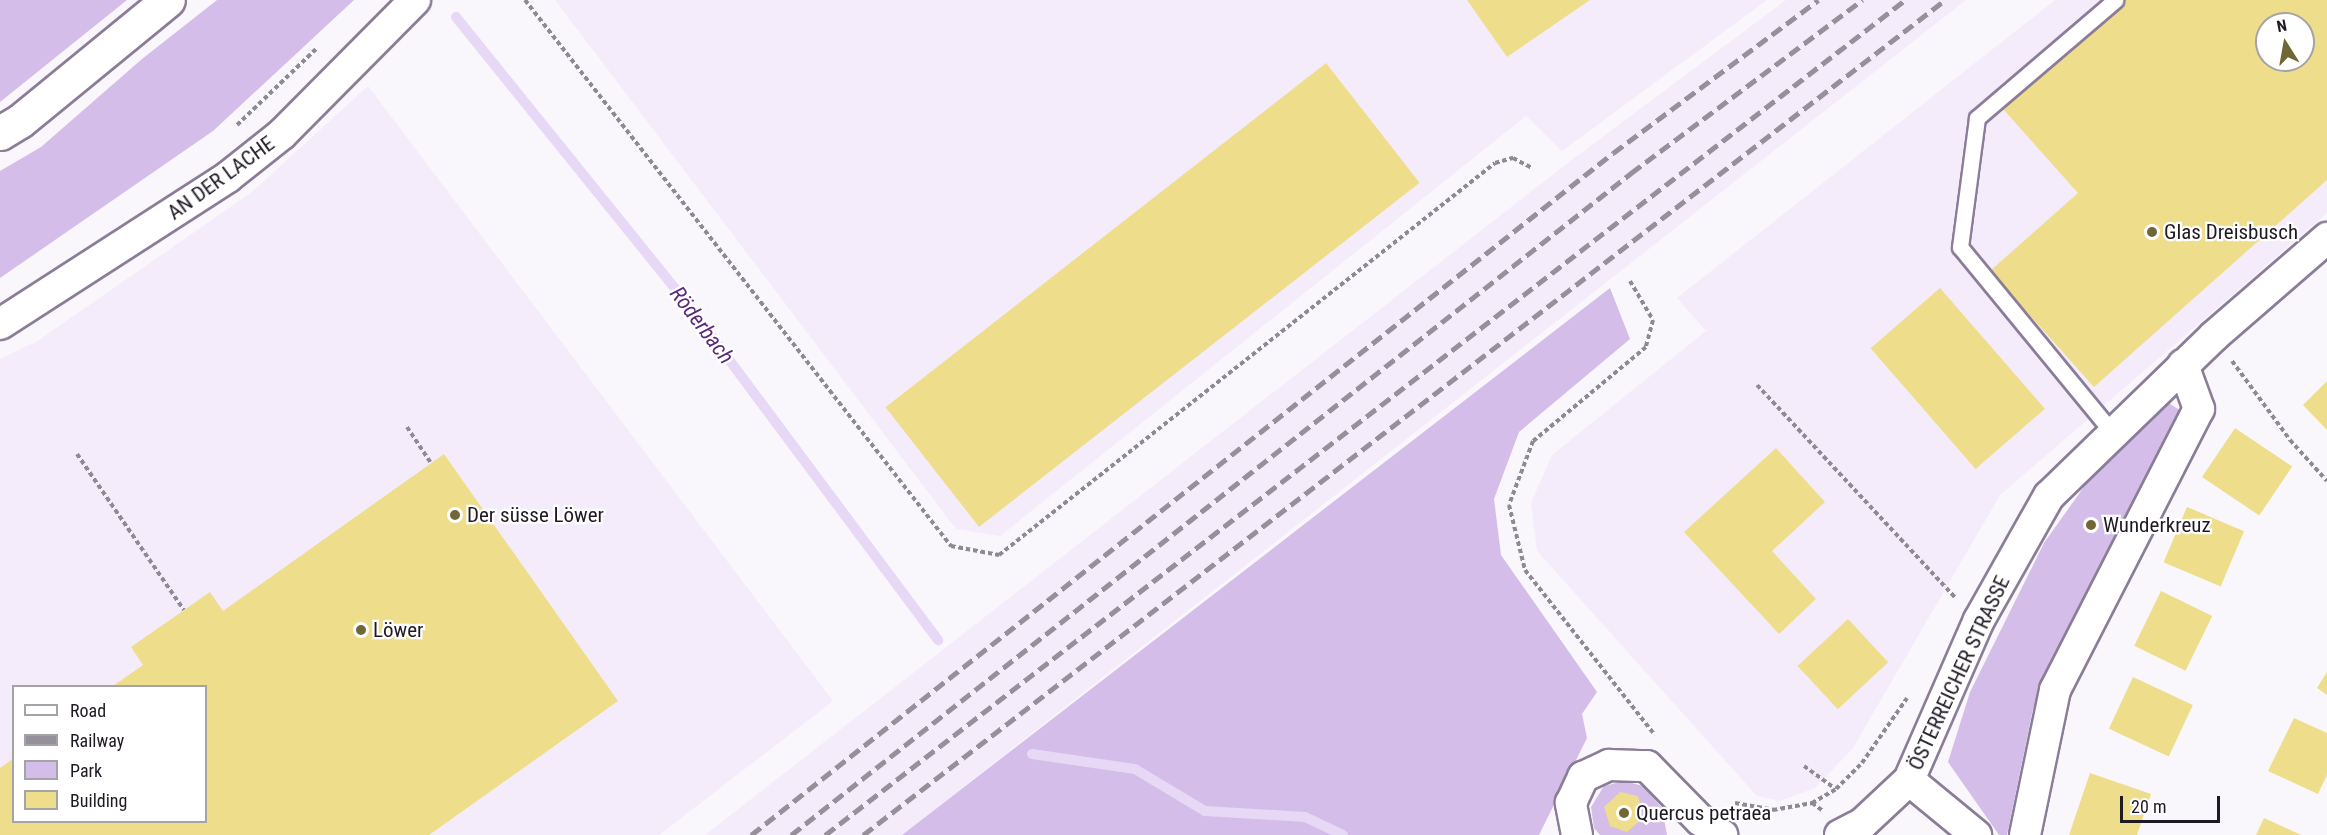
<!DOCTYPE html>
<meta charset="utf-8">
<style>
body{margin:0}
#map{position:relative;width:2327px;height:835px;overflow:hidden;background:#f9f6fc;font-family:"Roboto Condensed",sans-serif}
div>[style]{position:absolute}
.built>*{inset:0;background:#f4ecfb}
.green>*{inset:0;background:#d4bde9}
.stream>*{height:10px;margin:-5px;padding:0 5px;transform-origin:5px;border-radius:5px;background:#e7d8f5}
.building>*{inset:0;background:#eede8b;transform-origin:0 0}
.path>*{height:4px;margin-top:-2px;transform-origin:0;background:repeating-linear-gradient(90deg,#8e8a92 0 4.5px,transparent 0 7.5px)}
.roads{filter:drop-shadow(2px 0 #8b7d98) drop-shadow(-2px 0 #8b7d98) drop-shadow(0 2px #8b7d98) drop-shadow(0 -2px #8b7d98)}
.service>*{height:15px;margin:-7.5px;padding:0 7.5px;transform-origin:7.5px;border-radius:7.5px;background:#fff}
.minor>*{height:30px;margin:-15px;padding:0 15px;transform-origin:15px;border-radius:15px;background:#fff}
.motorway>*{height:33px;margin:-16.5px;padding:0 16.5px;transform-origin:16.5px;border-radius:16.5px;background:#fff}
.rail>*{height:4.5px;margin-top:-2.25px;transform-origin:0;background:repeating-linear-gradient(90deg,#959099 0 12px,transparent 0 18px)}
.dots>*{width:16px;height:16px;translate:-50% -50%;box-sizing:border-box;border:3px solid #fff;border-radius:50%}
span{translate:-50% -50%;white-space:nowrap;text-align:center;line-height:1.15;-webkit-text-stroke:4.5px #fff;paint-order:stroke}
.street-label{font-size:21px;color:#1f1924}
.poi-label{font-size:21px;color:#1f1924}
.left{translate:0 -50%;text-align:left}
.water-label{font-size:22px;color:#5a2a7a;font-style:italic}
.legend{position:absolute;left:12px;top:685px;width:195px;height:138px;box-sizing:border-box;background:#fff;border:2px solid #a5a3a7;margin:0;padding:8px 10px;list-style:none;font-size:18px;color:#1f1924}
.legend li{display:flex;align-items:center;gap:12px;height:30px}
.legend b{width:30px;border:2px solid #a5a3a7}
.north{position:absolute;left:2255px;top:12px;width:60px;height:60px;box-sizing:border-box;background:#fff;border:2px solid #a5a3a7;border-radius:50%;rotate:349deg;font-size:16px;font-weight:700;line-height:24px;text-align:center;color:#1f1924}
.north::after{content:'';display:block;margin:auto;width:21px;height:27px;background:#716734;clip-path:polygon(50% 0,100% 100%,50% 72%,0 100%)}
.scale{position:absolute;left:2120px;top:796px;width:100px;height:27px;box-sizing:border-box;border:3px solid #1f1924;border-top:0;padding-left:8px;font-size:18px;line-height:21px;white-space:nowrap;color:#1f1924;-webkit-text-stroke:4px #fff;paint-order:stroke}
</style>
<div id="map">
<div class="built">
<i style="clip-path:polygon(555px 0,1767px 0,1562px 151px,1526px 116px,1000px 536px,956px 529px)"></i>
<i style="clip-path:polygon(1786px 0,1966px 0,902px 835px,705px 835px,1569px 162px)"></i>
<i style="clip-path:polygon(evenodd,2055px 0,2327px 0,2327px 213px,2000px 495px,1853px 748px,1815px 788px,1780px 801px,1757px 796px,1537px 551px,1531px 503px,1552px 455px,1706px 331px,1677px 298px,2055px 0,2267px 24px,2303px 24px,2303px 60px,2267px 60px,2267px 24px)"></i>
<i style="clip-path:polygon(evenodd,368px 86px,833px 701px,659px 835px,0 835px,0 359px,36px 342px,252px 192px,368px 86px,14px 686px,206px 686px,206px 822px,14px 822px,14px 686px)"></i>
</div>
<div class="green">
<i style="clip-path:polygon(0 0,127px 0,0 102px)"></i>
<i style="clip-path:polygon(217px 0,354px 0,213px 131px,0 278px,0 171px,41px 147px,142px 59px)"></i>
<i style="clip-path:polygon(1610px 288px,1630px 339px,1519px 432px,1494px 499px,1501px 555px,1597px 692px,1582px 714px,1587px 738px,1539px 835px,902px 835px)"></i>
<i style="clip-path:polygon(2165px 401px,2183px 412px,2033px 709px,2007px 835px,1999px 835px,1948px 762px,1970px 692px,2044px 543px,2103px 460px)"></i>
<i style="clip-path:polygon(1624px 781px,1643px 786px,1662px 808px,1667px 835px,1600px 835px,1594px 828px,1591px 807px,1604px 786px)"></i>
</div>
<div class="stream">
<i style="left:456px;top:17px;width:376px;rotate:51.1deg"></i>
<i style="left:692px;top:310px;width:412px;rotate:53.3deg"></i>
<i style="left:1032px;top:754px;width:104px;rotate:8.3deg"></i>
<i style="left:1135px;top:769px;width:82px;rotate:31deg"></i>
<i style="left:1205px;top:811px;width:100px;rotate:3.4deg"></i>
<i style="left:1305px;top:817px;width:42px;rotate:25.3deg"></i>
</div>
<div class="building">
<i style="clip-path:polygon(1467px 0,1590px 0,1507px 57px)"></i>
<i style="clip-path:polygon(evenodd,2125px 0,2327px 0,2327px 180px,2094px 387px,1990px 271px,2078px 193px,2003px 109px,2125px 0,2267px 24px,2303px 24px,2303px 60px,2267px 60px,2267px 24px)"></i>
<i style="left:1326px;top:63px;width:152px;height:559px;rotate:52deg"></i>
<i style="left:1940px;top:288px;width:160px;height:92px;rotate:49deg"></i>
<i style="clip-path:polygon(2327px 381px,2327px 430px,2303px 405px)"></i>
<i style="left:2235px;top:428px;width:69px;height:59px;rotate:34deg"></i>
<i style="clip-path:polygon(1776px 448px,1825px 502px,1772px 551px,1816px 599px,1779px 634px,1684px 532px)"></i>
<i style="clip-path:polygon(444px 454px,618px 701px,429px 835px,0 835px,0 768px,14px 758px,14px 822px,206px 822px,206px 686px,113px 686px,143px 665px,131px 647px,210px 592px,223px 611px)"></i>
<i style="left:2187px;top:507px;width:62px;height:60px;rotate:23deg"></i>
<i style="left:2161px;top:591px;width:57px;height:61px;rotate:26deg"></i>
<i style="left:1848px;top:619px;width:59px;height:69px;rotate:47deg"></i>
<i style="clip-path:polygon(2327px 672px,2327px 695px,2317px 688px)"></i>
<i style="left:2133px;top:677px;width:66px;height:57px;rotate:25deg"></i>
<i style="clip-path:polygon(2294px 718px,2327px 733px,2327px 775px,2318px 794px,2268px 771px)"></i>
<i style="clip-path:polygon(2090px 773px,2151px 794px,2137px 835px,2069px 835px)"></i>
<i style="clip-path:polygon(1620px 792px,1638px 796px,1643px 818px,1627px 832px,1610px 826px,1604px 807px)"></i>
<i style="clip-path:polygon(2264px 818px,2301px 835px,2256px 835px)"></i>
</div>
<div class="path">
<i style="left:525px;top:0;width:693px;rotate:52.04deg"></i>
<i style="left:951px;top:546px;width:49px;rotate:10.6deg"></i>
<i style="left:999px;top:555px;width:632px;rotate:-38.32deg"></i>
<i style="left:1495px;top:163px;width:19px;rotate:-16deg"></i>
<i style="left:1513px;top:158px;width:21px;rotate:28deg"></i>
<i style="left:237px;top:125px;width:110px;rotate:-43.9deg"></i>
<i style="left:1630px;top:281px;width:45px;rotate:59.5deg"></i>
<i style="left:1653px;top:320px;width:28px;rotate:105deg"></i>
<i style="left:1646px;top:347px;width:147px;rotate:140.2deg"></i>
<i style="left:1533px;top:441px;width:68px;rotate:110.6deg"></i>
<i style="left:1509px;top:505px;width:67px;rotate:76.2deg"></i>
<i style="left:1525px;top:570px;width:210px;rotate:51.8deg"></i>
<i style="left:2232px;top:361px;width:98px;rotate:53.7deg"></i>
<i style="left:2290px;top:440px;width:55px;rotate:47.9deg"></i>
<i style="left:1757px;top:385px;width:290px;rotate:47deg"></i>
<i style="left:407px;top:427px;width:43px;rotate:56.3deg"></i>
<i style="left:77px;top:454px;width:189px;rotate:55.6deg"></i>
<i style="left:1804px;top:766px;width:39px;rotate:36deg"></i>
<i style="left:1735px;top:803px;width:39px;rotate:10deg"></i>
<i style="left:1773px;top:810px;width:40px;rotate:-10deg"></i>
<i style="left:1812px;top:803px;width:14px;rotate:36deg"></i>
<i style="left:1812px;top:803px;width:28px;rotate:-30deg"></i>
<i style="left:1836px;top:789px;width:37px;rotate:-45deg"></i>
<i style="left:1862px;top:763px;width:79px;rotate:-55.3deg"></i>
</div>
<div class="roads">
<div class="service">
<i style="left:2112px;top:432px;width:239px;rotate:-129.4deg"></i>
<i style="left:1960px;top:247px;width:130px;rotate:-82.5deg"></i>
<i style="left:1977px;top:118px;width:182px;rotate:-40.5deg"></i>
</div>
<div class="minor">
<i style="left:0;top:324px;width:271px;rotate:-32.8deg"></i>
<i style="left:228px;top:177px;width:69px;rotate:-38.5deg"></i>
<i style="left:282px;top:134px;width:189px;rotate:-45.2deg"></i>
<i style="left:1909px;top:780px;width:87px;rotate:39.4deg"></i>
<i style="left:1577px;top:835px;width:33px;rotate:-101deg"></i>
<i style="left:1571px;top:803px;width:29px;rotate:-65deg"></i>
<i style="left:1583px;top:777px;width:29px;rotate:-25deg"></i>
<i style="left:1609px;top:765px;width:38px;rotate:2deg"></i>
<i style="left:1647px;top:766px;width:76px;rotate:45.5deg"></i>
<i style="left:1700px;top:820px;width:27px;rotate:34deg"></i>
<i style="left:1840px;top:835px;width:25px;rotate:-27deg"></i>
<i style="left:1862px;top:824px;width:64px;rotate:-43.1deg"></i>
<i style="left:1909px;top:780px;width:175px;rotate:-66.4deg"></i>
<i style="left:1979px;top:620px;width:142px;rotate:-60.6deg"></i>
<i style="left:2049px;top:496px;width:230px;rotate:-44.1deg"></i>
<i style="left:2214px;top:336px;width:150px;rotate:-40.9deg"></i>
<i style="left:2025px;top:835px;width:148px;rotate:-78.3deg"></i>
<i style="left:2055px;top:690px;width:316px;rotate:-62.9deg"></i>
<i style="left:2199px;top:409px;width:47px;rotate:-110deg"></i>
</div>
<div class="motorway">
<i style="left:0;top:133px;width:23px;rotate:-31deg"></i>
<i style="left:20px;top:121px;width:191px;rotate:-39.3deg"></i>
</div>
</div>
<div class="rail">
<i style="left:751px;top:835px;width:1099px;rotate:-38.35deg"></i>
<i style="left:1613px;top:153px;width:256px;rotate:-36.7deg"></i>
<i style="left:791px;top:835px;width:1070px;rotate:-38.24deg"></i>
<i style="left:1631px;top:173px;width:289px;rotate:-36.8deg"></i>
<i style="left:825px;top:835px;width:1365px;rotate:-37.71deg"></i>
<i style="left:863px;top:835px;width:1367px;rotate:-37.66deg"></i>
</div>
<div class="dots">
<i style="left:2152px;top:232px;background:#716734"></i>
<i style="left:455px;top:515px;background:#716734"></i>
<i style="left:2091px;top:525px;background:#716734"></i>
<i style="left:361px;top:630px;background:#716734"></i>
<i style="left:1624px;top:813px;background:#716734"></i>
</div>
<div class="street-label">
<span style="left:221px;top:178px;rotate:-36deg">AN DER LACHE</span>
<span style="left:1959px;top:673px;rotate:-65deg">ÖSTERREICHER STRASSE</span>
</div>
<div class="poi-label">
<span class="left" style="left:2164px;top:232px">Glas Dreisbusch</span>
<span class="left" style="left:467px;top:515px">Der süsse Löwer</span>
<span class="left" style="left:2103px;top:525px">Wunderkreuz</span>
<span class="left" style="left:373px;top:630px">Löwer</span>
<span class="left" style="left:1636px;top:813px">Quercus petraea</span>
</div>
<div class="water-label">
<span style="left:702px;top:325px;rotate:53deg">Röderbach</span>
</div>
<ul class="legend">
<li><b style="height:8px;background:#fff"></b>Road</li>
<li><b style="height:8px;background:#959099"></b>Railway</li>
<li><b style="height:16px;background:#d4bde9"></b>Park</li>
<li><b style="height:16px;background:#eede8b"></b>Building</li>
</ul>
<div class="north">N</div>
<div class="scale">20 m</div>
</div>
